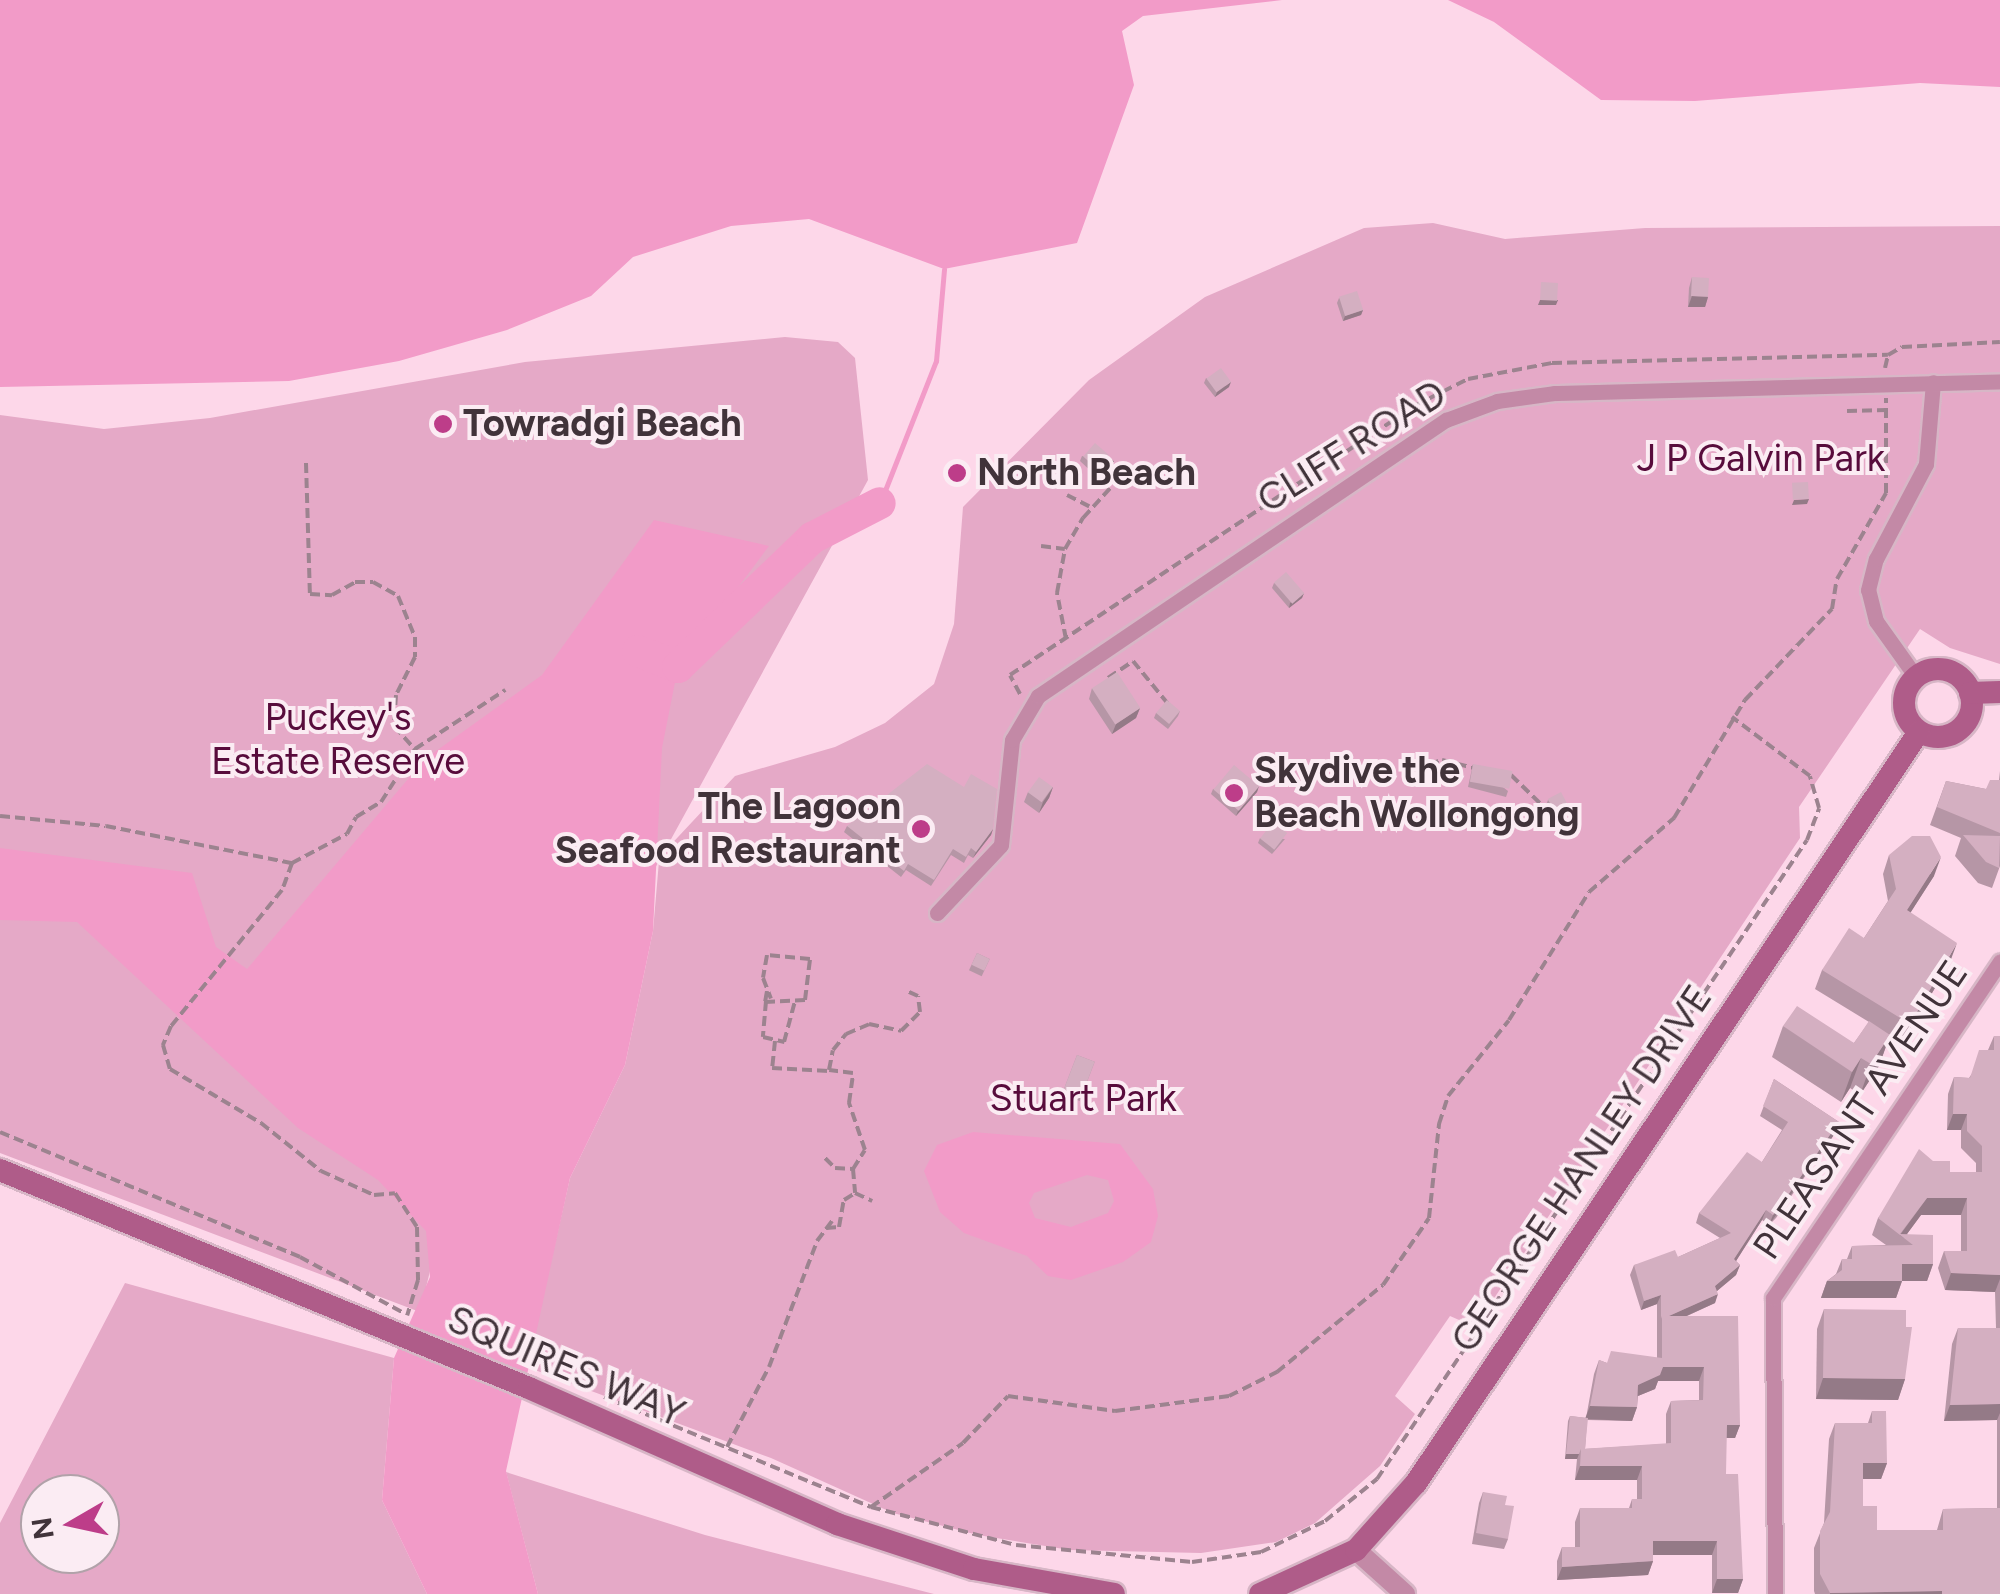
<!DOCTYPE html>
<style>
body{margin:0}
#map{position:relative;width:2000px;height:1594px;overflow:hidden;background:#fdd7e9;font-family:Figtree,sans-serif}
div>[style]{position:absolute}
.green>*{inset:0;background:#e5a9c7}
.water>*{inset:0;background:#f29bc8}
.stream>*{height:5px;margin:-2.5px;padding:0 2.5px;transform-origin:2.5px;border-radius:2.5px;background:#f29bc8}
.river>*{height:32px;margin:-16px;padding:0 16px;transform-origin:16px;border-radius:16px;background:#f29bc8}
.path>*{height:4px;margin-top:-2px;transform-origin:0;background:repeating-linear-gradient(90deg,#9c838f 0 10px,transparent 0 15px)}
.roads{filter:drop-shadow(2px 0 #d7b6c6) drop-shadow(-2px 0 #d7b6c6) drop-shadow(0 2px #d7b6c6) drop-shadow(0 -2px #d7b6c6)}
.minor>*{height:15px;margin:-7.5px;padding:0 7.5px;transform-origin:7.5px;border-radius:7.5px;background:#c389a6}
.tertiary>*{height:20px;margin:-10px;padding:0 10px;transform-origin:10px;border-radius:10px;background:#c389a6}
.secondary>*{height:22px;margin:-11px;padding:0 11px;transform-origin:11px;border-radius:11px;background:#af5c89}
.secondary>.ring{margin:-11px;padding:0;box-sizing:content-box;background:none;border:22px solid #af5c89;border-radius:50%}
.wall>*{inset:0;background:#b696a6;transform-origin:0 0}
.shaded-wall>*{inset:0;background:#947a87}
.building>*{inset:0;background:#d4afc1;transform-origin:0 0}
.dots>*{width:28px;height:28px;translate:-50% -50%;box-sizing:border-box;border:5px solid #fbecf3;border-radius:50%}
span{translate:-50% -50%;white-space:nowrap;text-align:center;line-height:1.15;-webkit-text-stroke:8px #fbecf3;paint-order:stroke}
.poi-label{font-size:38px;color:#41333a;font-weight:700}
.left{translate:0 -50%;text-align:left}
.right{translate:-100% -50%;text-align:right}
.street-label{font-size:38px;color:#41333a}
.park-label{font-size:38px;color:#580c3c}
.north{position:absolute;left:20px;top:1474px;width:100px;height:100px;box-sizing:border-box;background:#fbecf3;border:2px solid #b1a2a9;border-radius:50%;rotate:261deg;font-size:28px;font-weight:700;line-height:40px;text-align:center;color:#41333a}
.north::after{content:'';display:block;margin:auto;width:35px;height:45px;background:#bd3d89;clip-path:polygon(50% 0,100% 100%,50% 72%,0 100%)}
</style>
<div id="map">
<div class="green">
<i style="clip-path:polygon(1433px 223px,1505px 239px,1645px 228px,2000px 226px,2000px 664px,1950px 648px,1920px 629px,1799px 807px,1800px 838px,1475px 1327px,1450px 1316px,1395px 1396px,1415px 1414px,1380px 1466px,1315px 1523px,1276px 1542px,1201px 1553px,1070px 1550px,978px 1535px,893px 1513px,771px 1458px,527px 1367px,570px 1178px,625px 1065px,653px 931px,659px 861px,430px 1271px,420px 1312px,0 1153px,0 415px,104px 429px,210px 418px,525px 362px,785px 337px,838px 342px,855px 358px,868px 480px,664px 852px,735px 776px,835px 747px,885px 723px,934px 684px,954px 624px,963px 507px,1089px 380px,1205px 297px,1364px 228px)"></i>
<i style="clip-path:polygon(evenodd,125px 1283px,394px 1358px,382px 1500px,427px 1594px,0 1594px,0 1523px,125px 1283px,40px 1494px,100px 1494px,100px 1554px,40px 1554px,40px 1494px)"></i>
<i style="clip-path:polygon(506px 1472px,705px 1535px,934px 1594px,538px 1594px)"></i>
</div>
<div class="water">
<i style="clip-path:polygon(0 0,1282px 0,1143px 16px,1122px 31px,1134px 85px,1077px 243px,944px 269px,809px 219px,731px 226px,633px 257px,591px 296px,507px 330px,399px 361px,289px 381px,0 387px)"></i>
<i style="clip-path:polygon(1448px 0,2000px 0,2000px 87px,1920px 83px,1695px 101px,1601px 100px,1494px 22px)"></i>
<i style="clip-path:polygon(654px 520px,769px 546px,678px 667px,662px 748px,653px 931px,625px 1065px,570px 1178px,506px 1471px,538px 1594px,427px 1594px,382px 1500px,394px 1358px,430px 1277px,426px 1231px,378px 1180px,298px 1128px,77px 922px,0 920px,0 848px,192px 873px,216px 947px,247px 969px,425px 759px,542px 675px)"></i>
<i style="clip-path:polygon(evenodd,973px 1132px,1120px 1144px,1153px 1189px,1158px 1216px,1151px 1242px,1123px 1262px,1071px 1280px,1048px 1276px,1027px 1256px,964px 1233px,940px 1212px,924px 1171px,937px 1145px,973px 1132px,1087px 1175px,1108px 1180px,1114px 1201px,1108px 1213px,1071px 1227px,1035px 1218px,1029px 1203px,1034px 1193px,1087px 1175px)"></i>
</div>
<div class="stream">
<i style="left:880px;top:503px;width:153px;rotate:-68.5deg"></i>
<i style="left:936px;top:361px;width:92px;rotate:-85deg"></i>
</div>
<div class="river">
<i style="left:638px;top:651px;width:43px;rotate:21.8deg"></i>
<i style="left:678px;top:667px;width:186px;rotate:-43.9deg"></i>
<i style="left:812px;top:538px;width:76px;rotate:-27.2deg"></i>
</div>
<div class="path">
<i style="left:1885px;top:368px;width:13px;rotate:-77deg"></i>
<i style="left:1888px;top:355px;width:16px;rotate:-30deg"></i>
<i style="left:1902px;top:347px;width:98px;rotate:-2.9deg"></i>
<i style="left:1847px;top:411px;width:40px;rotate:-1.4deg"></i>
<i style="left:306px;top:463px;width:131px;rotate:88.3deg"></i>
<i style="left:310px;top:594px;width:22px;rotate:3deg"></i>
<i style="left:332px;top:595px;width:26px;rotate:-29deg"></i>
<i style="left:355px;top:582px;width:18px"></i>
<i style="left:373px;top:582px;width:29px;rotate:29deg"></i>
<i style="left:398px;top:596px;width:44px;rotate:67.5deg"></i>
<i style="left:415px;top:637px;width:20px;rotate:90deg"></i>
<i style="left:415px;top:657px;width:42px;rotate:116.6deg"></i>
<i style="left:396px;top:695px;width:31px;rotate:94deg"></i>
<i style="left:394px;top:726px;width:31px;rotate:48deg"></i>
<i style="left:1067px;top:495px;width:25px;rotate:27deg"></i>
<i style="left:1041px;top:546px;width:24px;rotate:7deg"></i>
<i style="left:1066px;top:639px;width:47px;rotate:-101.1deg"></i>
<i style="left:1057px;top:593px;width:45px;rotate:-79.7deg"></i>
<i style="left:1065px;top:549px;width:36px;rotate:-60deg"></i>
<i style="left:1083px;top:518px;width:61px;rotate:-47.7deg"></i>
<i style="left:1124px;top:473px;width:27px;rotate:-138deg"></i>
<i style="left:1108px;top:678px;width:30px;rotate:-34deg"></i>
<i style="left:1133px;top:661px;width:63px;rotate:50.8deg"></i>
<i style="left:1020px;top:694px;width:21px;rotate:-118deg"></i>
<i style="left:1010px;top:675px;width:488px;rotate:-33.6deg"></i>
<i style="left:1416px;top:405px;width:58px;rotate:-26.6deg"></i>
<i style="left:1468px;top:379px;width:86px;rotate:-10.8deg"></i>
<i style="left:1552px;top:363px;width:336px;rotate:-1.4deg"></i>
<i style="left:1429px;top:764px;width:14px;rotate:-17deg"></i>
<i style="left:1442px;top:760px;width:36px;rotate:14deg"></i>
<i style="left:1511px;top:775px;width:50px;rotate:44.2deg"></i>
<i style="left:0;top:816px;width:106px;rotate:5.4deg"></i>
<i style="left:106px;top:826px;width:190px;rotate:11.3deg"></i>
<i style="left:292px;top:863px;width:62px;rotate:-27.8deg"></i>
<i style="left:347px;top:834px;width:19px;rotate:-62deg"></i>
<i style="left:356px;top:817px;width:29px;rotate:-31deg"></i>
<i style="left:381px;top:802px;width:63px;rotate:-57.3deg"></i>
<i style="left:415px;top:749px;width:108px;rotate:-33.2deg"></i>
<i style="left:292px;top:863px;width:29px;rotate:110deg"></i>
<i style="left:282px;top:890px;width:176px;rotate:129.2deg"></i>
<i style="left:171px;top:1026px;width:21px;rotate:113deg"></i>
<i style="left:163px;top:1045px;width:25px;rotate:74deg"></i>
<i style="left:170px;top:1069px;width:106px;rotate:30.7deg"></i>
<i style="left:261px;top:1123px;width:77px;rotate:38.7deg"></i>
<i style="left:321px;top:1171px;width:58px;rotate:24.4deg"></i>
<i style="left:374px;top:1195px;width:21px;rotate:-5deg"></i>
<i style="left:395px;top:1193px;width:40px;rotate:57.1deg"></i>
<i style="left:417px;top:1227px;width:53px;rotate:88.9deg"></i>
<i style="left:418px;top:1280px;width:37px;rotate:107deg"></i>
<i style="left:767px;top:991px;width:11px;rotate:100deg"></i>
<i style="left:765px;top:1002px;width:40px;rotate:-2.9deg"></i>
<i style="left:805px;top:1000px;width:41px;rotate:-83deg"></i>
<i style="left:810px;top:959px;width:43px;rotate:-174.7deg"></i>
<i style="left:767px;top:955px;width:23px;rotate:100deg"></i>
<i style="left:763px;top:978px;width:22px;rotate:69deg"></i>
<i style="left:766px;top:1001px;width:36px;rotate:95deg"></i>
<i style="left:763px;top:1037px;width:22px;rotate:13deg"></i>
<i style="left:784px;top:1042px;width:42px;rotate:-75deg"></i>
<i style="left:775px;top:1041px;width:27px;rotate:96deg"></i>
<i style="left:772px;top:1068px;width:57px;rotate:3deg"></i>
<i style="left:0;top:1132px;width:325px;rotate:22.6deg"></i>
<i style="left:300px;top:1257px;width:120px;rotate:28.3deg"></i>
<i style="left:825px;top:1158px;width:14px;rotate:45deg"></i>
<i style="left:835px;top:1168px;width:18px;rotate:3deg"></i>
<i style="left:853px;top:1169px;width:22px;rotate:-58deg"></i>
<i style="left:865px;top:1150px;width:50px;rotate:-108.8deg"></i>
<i style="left:849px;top:1103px;width:30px;rotate:-82deg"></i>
<i style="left:853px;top:1073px;width:24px;rotate:-173deg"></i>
<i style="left:829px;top:1070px;width:20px;rotate:-79deg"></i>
<i style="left:833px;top:1050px;width:21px;rotate:-51deg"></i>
<i style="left:846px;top:1034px;width:25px;rotate:-23deg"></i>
<i style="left:869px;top:1024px;width:33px;rotate:12deg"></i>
<i style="left:901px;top:1031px;width:27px;rotate:-45deg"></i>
<i style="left:920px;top:1012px;width:16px;rotate:-97deg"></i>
<i style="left:918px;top:996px;width:10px;rotate:-156deg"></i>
<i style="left:853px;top:1169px;width:24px;rotate:85deg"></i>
<i style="left:855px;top:1193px;width:19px;rotate:25deg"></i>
<i style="left:826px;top:1228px;width:13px;rotate:-4deg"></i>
<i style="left:839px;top:1227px;width:27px;rotate:-80deg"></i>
<i style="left:844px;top:1200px;width:13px;rotate:-32deg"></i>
<i style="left:604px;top:1397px;width:289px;rotate:22.4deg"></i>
<i style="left:871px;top:1507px;width:150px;rotate:14.7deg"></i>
<i style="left:1016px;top:1545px;width:177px;rotate:5.5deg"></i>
<i style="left:1192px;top:1562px;width:70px;rotate:-8.2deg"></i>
<i style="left:1261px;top:1552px;width:71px;rotate:-25.8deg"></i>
<i style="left:1325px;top:1521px;width:67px;rotate:-38.9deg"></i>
<i style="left:1377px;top:1479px;width:770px;rotate:-56.06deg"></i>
<i style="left:1807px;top:840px;width:34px;rotate:-69deg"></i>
<i style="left:1819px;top:808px;width:33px;rotate:-106deg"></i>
<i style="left:1810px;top:776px;width:98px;rotate:-142.9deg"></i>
<i style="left:727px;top:1447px;width:90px;rotate:-62.3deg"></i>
<i style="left:769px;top:1367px;width:135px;rotate:-69.1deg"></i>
<i style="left:817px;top:1241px;width:25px;rotate:-53deg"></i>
<i style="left:871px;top:1507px;width:112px;rotate:-34.8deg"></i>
<i style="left:963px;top:1443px;width:65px;rotate:-46.2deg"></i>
<i style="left:1008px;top:1396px;width:108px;rotate:8deg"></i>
<i style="left:1115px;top:1411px;width:115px;rotate:-7.5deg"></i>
<i style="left:1229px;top:1396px;width:54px;rotate:-26.6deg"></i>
<i style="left:1277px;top:1372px;width:137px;rotate:-39.4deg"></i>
<i style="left:1383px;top:1285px;width:81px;rotate:-55.5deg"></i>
<i style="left:1429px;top:1218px;width:95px;rotate:-83.9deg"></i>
<i style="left:1439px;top:1124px;width:29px;rotate:-72deg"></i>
<i style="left:1448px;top:1096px;width:97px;rotate:-51.2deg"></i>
<i style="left:1509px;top:1020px;width:151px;rotate:-58deg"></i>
<i style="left:1589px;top:892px;width:113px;rotate:-41deg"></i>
<i style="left:1674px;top:818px;width:138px;rotate:-59deg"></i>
<i style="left:1745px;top:700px;width:126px;rotate:-46.3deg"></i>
<i style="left:1832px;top:609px;width:30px;rotate:-81deg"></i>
<i style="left:1837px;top:579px;width:99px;rotate:-60.3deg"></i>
<i style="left:1886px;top:493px;width:95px;rotate:-90deg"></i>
</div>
<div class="roads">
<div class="minor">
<i style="left:1916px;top:677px;width:69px;rotate:-125.5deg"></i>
<i style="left:1876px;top:621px;width:32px;rotate:-104deg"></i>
<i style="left:1868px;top:590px;width:32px;rotate:-76deg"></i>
<i style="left:1876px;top:559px;width:107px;rotate:-62.2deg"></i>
<i style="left:1926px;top:464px;width:82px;rotate:-85.1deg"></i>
<i style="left:937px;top:913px;width:93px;rotate:-46.7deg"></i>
<i style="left:1001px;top:845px;width:106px;rotate:-84deg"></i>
<i style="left:1012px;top:740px;width:51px;rotate:-59.4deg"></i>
<i style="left:1038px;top:696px;width:493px;rotate:-34.1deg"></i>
<i style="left:1446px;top:420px;width:54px;rotate:-20.4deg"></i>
<i style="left:1497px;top:401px;width:59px;rotate:-7.9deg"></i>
<i style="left:1555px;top:393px;width:445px;rotate:-1.5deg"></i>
<i style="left:1775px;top:1594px;width:296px;rotate:-90.4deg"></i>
<i style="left:1773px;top:1298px;width:406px;rotate:-56deg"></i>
</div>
<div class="tertiary">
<i style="left:1356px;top:1550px;width:66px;rotate:41.9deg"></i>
</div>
<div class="secondary">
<i class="ring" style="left:1904px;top:669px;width:46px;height:46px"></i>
<i style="left:1970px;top:693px;width:30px;rotate:-2deg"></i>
<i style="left:0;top:1170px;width:572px;rotate:22.4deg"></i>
<i style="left:529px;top:1388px;width:337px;rotate:23.8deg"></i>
<i style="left:837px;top:1524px;width:144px;rotate:18.2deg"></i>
<i style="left:974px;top:1569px;width:142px;rotate:10.1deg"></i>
<i style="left:1260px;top:1594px;width:106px;rotate:-24.6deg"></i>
<i style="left:1356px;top:1550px;width:90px;rotate:-48.2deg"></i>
<i style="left:1416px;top:1483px;width:904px;rotate:-56.19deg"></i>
</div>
</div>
<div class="wall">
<i style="clip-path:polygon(1692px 277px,1708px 297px,1705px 307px,1688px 307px,1689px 288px)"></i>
<i style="clip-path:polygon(1339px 298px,1363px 310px,1361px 315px,1343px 321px,1337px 303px)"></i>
<i style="clip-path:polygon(1206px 378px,1229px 387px,1215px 397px,1204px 383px)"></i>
<i style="clip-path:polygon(1082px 456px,1107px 461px,1094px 474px,1080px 461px)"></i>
<i style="clip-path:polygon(1274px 583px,1304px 593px,1302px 598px,1289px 608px,1272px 588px)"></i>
<i style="clip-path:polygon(1092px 688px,1140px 708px,1136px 718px,1112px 734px,1089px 699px)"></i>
<i style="clip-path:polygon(1180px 711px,1178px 716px,1168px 729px,1154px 718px,1156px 713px)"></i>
<i style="clip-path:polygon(1473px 764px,1508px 791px,1506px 797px,1468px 787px)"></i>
<i style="clip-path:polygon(2000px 771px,2000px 866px,1992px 888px,1978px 883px,1955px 856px,1961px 838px,1930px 825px,1946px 781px,1986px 789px,1999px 780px)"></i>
<i style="clip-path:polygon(1259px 786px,1257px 792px,1236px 816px,1211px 794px,1213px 789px)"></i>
<i style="clip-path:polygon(1053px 787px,1049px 798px,1039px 813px,1024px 802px,1028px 792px)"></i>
<i style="clip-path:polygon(1548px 800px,1566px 811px,1553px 817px,1546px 805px)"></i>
<i style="clip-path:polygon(847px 826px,993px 829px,991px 835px,973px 858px,968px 855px,964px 863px,951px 855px,931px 886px,906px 870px,901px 877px,844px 832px)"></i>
<i style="clip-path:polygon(1260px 838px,1285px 839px,1272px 854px,1258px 843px)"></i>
<i style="clip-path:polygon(1889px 855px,1934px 876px,1910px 913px,1950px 962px,1903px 1043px,1882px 1030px,1890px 1035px,1879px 1066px,1860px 1095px,1850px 1088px,1841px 1102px,1772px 1057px,1783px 1026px,1854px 1043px,1869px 1022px,1815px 989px,1822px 970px,1864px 938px,1888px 901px,1883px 874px)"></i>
<i style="left:977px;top:953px;width:14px;height:19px;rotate:25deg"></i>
<i style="clip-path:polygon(1994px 1036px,2000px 1036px,2000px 1594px,1815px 1594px,1814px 1591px,1814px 1548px,1824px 1523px,1829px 1439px,1835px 1423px,1868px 1423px,1872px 1411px,1887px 1463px,1881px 1479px,1863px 1479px,1863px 1506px,1877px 1530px,1937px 1530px,1943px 1509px,1997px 1508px,1997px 1420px,1944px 1421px,1952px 1344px,1958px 1328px,1996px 1328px,1995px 1292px,1945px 1290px,1938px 1268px,1944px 1251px,1961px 1251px,1961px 1215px,1921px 1215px,1907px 1234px,1933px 1264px,1927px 1281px,1902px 1281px,1896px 1298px,1821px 1298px,1827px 1281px,1836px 1274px,1842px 1259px,1847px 1259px,1852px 1246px,1886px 1245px,1872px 1235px,1878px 1218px,1933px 1161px,1950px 1172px,1976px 1172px,1976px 1163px,1961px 1148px,1961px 1130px,1947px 1130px,1948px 1094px,1954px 1077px,1969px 1078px,1988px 1050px)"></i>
<i style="left:1077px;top:1055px;width:19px;height:42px;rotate:21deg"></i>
<i style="clip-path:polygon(evenodd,1774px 1079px,1839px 1122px,1836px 1132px,1776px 1218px,1769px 1225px,1762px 1220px,1736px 1261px,1740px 1265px,1736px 1275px,1717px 1291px,1715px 1303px,1687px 1316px,1740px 1425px,1735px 1438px,1726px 1438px,1726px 1474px,1743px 1579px,1738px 1593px,1712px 1593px,1712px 1555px,1653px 1555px,1653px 1561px,1648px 1575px,1557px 1580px,1557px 1561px,1562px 1547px,1575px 1547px,1575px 1522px,1580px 1508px,1629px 1508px,1632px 1499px,1637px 1499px,1637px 1480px,1575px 1480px,1577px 1459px,1565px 1459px,1568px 1421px,1570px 1416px,1586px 1418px,1594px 1374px,1599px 1360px,1607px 1363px,1657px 1358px,1657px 1304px,1641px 1310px,1630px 1275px,1634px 1265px,1678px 1257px,1720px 1238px,1696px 1223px,1699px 1213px,1762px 1162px,1782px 1130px,1760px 1116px,1774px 1079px,1658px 1381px,1699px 1381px,1699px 1400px,1671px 1401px,1666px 1414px,1666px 1444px,1585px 1449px,1587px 1420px,1632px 1421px,1637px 1407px,1638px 1396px,1655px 1389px,1658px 1381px)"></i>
<i style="clip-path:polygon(1824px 1309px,1905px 1379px,1898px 1400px,1816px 1399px,1817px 1329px)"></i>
<i style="clip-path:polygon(1483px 1492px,1505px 1505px,1508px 1539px,1504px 1549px,1472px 1544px,1479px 1503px)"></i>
</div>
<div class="shaded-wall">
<i style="clip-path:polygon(1692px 296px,1708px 297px,1705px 307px,1688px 307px)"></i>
<i style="clip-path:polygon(1540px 300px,1558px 300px,1556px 305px,1538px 305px)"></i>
<i style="clip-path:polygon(1363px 310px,1361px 315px,1343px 321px,1345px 316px)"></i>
<i style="clip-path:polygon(1231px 382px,1229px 387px,1215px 397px,1217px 392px)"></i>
<i style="clip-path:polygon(1809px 499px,1807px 504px,1792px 505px,1794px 500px)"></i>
<i style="clip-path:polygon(1304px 593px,1302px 598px,1289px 608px,1290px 603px)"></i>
<i style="clip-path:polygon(1140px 708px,1136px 718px,1112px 734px,1116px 724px)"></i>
<i style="clip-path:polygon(1259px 786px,1257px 792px,1236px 816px,1238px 811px)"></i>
<i style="clip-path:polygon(1053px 787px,1049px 798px,1039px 813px,1043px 802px)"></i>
<i style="clip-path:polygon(1568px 805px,1566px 811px,1553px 817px,1555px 812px)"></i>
<i style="clip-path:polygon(993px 829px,991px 835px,973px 858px,976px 852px)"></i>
<i style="clip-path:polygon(1941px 857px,1934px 876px,1900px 929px,1907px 910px)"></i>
<i style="clip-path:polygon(1957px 943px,1950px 962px,1903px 1043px,1910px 1024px)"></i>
<i style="clip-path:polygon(1890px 1035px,1879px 1066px,1860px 1095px,1871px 1064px)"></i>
<i style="clip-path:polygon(1861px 1058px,1850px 1088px,1841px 1102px,1852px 1072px)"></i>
<i style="clip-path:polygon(1953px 1114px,1967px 1114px,1961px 1130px,1947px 1130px)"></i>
<i style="clip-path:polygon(1839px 1122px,1836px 1132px,1769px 1225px,1773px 1215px)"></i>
<i style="clip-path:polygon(1927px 1198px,1967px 1198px,1961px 1215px,1921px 1215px,1904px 1238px,1900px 1235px)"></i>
<i style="clip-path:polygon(1766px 1210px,1762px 1220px,1731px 1269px,1734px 1259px)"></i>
<i style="clip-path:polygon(1902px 1264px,1933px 1264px,1927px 1281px,1896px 1281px)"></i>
<i style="clip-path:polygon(1740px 1265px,1736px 1275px,1711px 1296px,1715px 1286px)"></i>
<i style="clip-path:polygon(1951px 1273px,2000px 1275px,2000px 1279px,1995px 1292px,1945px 1290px)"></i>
<i style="clip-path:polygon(1827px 1281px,1902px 1281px,1896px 1298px,1821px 1298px)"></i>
<i style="clip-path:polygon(1718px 1294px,1715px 1303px,1662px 1327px,1662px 1319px)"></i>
<i style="clip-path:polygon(1661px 1295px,1657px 1304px,1641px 1310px,1644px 1301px)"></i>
<i style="clip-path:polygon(1663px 1367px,1704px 1367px,1699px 1381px,1658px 1381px,1655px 1389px,1633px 1398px,1638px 1385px)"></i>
<i style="clip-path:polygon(1823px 1378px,1905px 1379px,1898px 1400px,1816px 1399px)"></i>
<i style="clip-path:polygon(2000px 1404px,2000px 1413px,1997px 1420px,1944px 1421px,1950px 1405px)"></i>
<i style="clip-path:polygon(1590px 1406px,1637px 1407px,1632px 1421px,1585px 1419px)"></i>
<i style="clip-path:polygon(1727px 1425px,1740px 1425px,1735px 1438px,1722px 1438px)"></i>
<i style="clip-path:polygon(1566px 1454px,1579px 1454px,1577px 1459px,1565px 1459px)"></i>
<i style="clip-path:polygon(1863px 1463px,1887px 1463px,1881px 1479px,1857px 1479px)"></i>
<i style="clip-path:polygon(1580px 1466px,1642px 1466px,1637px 1480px,1575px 1480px)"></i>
<i style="clip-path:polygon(1653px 1541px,1717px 1541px,1712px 1555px,1648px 1555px)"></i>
<i style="clip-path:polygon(1653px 1561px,1648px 1575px,1557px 1580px,1562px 1567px)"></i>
<i style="clip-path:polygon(1717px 1579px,1743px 1579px,1738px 1593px,1712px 1593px)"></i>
<i style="clip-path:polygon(1942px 1591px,1942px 1594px,1830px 1594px,1830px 1593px)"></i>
</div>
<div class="building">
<i style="left:1692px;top:277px;width:17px;height:19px;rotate:3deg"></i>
<i style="left:1541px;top:282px;width:17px;height:18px;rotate:3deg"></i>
<i style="left:1357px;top:291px;width:20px;height:19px;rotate:72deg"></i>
<i style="left:1221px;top:368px;width:17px;height:18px;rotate:54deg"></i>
<i style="left:1095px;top:443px;width:18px;height:18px;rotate:41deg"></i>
<i style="left:1808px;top:482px;width:17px;height:16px;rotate:87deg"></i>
<i style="left:1286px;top:572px;width:28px;height:16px;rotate:49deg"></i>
<i style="left:1117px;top:672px;width:43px;height:30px;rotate:57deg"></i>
<i style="left:1167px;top:700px;width:17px;height:17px;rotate:40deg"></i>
<i style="clip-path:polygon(927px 764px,964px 787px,971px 774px,997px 789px,993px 829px,976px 852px,971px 848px,966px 857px,953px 849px,934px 880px,908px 864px,904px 871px,847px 826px)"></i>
<i style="left:1473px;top:764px;width:40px;height:18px;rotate:10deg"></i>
<i style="left:1234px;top:765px;width:33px;height:32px;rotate:40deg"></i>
<i style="left:1039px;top:777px;width:17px;height:19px;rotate:36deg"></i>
<i style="clip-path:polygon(1990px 780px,2000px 780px,2000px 833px,1937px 807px,1946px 781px,1986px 789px)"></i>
<i style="left:1561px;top:792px;width:15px;height:15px;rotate:62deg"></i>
<i style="left:1273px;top:822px;width:18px;height:21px;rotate:38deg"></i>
<i style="clip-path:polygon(1963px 835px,2000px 836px,1999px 868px,1986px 862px)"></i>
<i style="clip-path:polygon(1912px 836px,1930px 836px,1941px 857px,1907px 910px,1957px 943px,1910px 1024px,1822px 970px,1849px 928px,1864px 938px,1896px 889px,1889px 855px)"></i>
<i style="left:977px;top:953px;width:14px;height:13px;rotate:25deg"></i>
<i style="clip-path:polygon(1797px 1006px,1854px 1043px,1869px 1021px,1890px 1035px,1871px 1064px,1861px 1058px,1852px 1072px,1783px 1026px)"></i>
<i style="clip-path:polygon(1994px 1036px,2000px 1036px,2000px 1275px,1951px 1273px,1944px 1251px,1967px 1251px,1967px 1198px,1927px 1198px,1900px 1234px,1933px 1235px,1933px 1264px,1902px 1264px,1902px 1281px,1827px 1281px,1842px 1270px,1842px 1259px,1852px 1259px,1852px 1246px,1913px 1245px,1878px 1218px,1919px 1149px,1933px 1161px,1950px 1161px,1950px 1172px,1982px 1172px,1982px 1146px,1967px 1131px,1967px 1114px,1953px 1114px,1954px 1077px,1970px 1078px,1979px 1050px,1994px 1050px)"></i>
<i style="left:1077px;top:1055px;width:19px;height:37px;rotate:21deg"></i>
<i style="clip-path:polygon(1774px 1079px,1839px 1122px,1779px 1208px,1773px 1215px,1766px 1210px,1734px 1259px,1740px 1265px,1715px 1286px,1718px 1294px,1669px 1316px,1662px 1316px,1661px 1319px,1661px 1295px,1644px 1301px,1634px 1265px,1675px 1250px,1678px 1257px,1731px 1233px,1699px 1213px,1747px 1152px,1762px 1162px,1788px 1122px,1763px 1106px)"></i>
<i style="clip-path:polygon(1824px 1309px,1906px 1310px,1906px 1327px,1912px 1327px,1905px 1379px,1823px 1378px)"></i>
<i style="clip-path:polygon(1662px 1316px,1738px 1316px,1740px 1425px,1727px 1425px,1726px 1474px,1738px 1474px,1743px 1579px,1717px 1579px,1717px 1541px,1653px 1541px,1653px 1561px,1562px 1567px,1562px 1547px,1580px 1547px,1580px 1508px,1632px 1508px,1632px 1499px,1642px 1499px,1642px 1466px,1580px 1466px,1581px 1449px,1671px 1443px,1671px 1401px,1703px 1400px,1704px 1367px,1663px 1367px,1660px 1375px,1638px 1385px,1637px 1407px,1590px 1406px,1599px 1360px,1607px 1363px,1611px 1351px,1662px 1358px)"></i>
<i style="clip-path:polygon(1958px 1328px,2000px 1328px,2000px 1404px,1950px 1405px)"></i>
<i style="clip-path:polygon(1872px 1411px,1886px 1411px,1887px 1463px,1863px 1463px,1863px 1506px,1877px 1506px,1877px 1530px,1943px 1530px,1943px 1509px,2000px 1508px,2000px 1594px,1942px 1594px,1942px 1591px,1830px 1593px,1820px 1574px,1820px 1531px,1830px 1512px,1835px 1423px,1872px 1423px)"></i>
<i style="clip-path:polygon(1570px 1416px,1588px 1418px,1585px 1449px,1581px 1449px,1579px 1454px,1566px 1454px)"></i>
<i style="clip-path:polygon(1483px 1492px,1507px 1496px,1505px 1505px,1514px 1506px,1508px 1539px,1476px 1533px)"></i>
</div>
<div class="dots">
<i style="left:443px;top:424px;background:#bd3d89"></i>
<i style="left:957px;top:473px;background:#bd3d89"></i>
<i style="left:1234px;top:793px;background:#bd3d89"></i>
<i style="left:921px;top:829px;background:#bd3d89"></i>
</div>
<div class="poi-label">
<span class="left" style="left:463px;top:424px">Towradgi Beach</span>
<span class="left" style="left:977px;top:473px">North Beach</span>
<span class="left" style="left:1254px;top:793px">Skydive the<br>Beach Wollongong</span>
<span class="right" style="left:901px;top:829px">The Lagoon<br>Seafood Restaurant</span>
</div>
<div class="street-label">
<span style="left:1352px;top:447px;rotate:-32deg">CLIFF ROAD</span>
<span style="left:1861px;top:1110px;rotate:-56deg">PLEASANT AVENUE</span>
<span style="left:1582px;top:1169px;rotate:-56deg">GEORGE HANLEY DRIVE</span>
<span style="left:566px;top:1367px;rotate:23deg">SQUIRES WAY</span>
</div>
<div class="park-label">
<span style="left:1761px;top:459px">J P Galvin Park</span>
<span style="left:338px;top:740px">Puckey's<br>Estate Reserve</span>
<span style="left:1083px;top:1099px">Stuart Park</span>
</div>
<div class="north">N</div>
</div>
